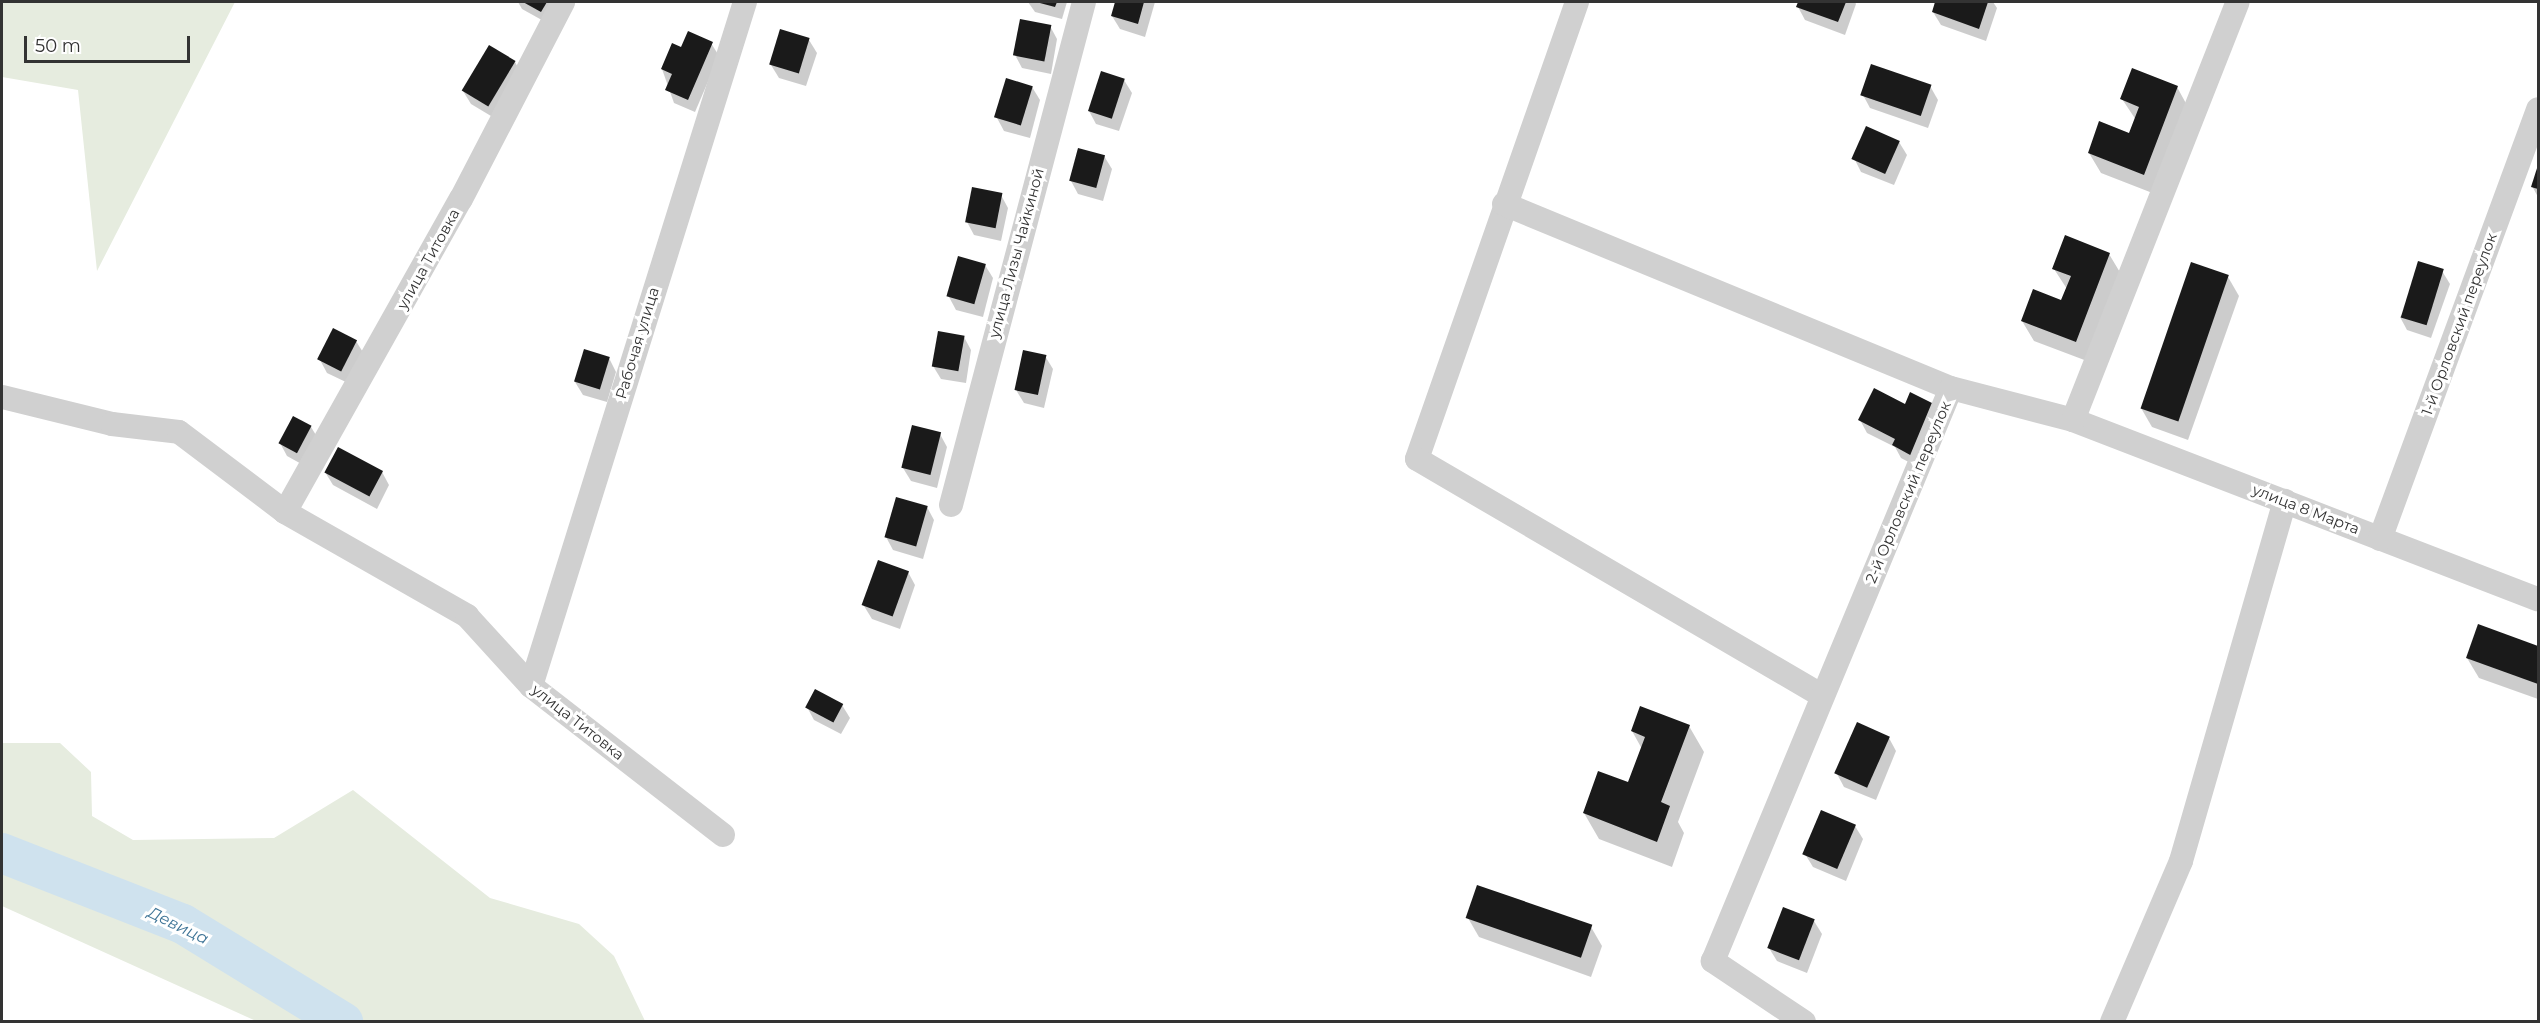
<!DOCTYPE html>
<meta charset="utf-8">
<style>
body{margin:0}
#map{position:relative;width:2540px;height:1023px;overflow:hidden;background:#fff;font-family:Montserrat,sans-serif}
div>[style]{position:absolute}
.green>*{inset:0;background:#e6ecdf}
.shadow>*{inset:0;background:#0003}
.river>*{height:40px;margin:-20px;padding:0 20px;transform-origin:20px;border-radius:20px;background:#cfe2ee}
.building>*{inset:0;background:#1a1a1a;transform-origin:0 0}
.minor>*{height:24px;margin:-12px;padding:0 12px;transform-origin:12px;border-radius:12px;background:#d0d0d0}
span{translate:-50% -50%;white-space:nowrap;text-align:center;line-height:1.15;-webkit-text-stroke:6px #fff;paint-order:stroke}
.street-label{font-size:15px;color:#333}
.water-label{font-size:16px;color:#3f7597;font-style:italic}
.frame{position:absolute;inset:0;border:3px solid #333;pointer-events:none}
.scale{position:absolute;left:24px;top:36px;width:166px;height:27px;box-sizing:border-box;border:3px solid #333;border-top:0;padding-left:8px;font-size:18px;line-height:21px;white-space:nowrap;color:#333;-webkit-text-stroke:4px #fff;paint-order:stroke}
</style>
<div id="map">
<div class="green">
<i style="clip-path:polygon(2px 2px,235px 2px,97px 271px,78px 90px,2px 77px)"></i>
<i style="clip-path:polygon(2px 743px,60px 743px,91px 772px,92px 816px,133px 840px,274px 838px,353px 790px,490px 898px,579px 924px,614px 956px,645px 1021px,256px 1021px,2px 906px)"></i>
</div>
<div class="shadow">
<i style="clip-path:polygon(518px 2px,559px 2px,549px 24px,522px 9px)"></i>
<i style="clip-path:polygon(1028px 2px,1067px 2px,1062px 19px,1035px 12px)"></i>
<i style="clip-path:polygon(1117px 2px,1155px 2px,1145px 37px,1120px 29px,1112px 16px)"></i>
<i style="clip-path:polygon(1800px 2px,1855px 2px,1856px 4px,1845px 35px,1805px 20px,1798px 7px)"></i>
<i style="clip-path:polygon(1937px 2px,1993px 2px,1997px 8px,1986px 41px,1941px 25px,1933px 12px)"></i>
<i style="clip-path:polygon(1050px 26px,1057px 39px,1051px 74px,1022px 68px,1015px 55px)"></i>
<i style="clip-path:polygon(809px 40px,817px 53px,806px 86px,779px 78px,771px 65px)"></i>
<i style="clip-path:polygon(711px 43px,719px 56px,695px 112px,674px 103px,662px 69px,682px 49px)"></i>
<i style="clip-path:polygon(515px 62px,522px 75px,496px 119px,471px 104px,463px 91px)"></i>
<i style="clip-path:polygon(1124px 80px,1132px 93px,1119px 131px,1096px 124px,1089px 111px)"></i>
<i style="clip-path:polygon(1930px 86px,1938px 100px,1928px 128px,1870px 108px,1863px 95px)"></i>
<i style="clip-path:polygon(1032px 87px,1040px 100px,1030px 138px,1004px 131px,997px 118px)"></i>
<i style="clip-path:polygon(2177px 87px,2188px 107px,2155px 194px,2101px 173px,2089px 153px,2130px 135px,2136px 120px,2122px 99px)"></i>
<i style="clip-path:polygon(1899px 142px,1907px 155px,1894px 185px,1861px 172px,1854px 158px)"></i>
<i style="clip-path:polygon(1104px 156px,1112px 169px,1103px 201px,1078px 194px,1071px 181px)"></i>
<i style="clip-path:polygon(2538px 169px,2538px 197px,2532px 186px)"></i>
<i style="clip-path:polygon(1001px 195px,1008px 208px,1001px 241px,974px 235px,967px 222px)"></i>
<i style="clip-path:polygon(2109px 254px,2121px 274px,2087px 361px,2034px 341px,2022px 321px,2062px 302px,2067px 289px,2054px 269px)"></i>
<i style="clip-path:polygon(985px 265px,993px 278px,983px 317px,956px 310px,949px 297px)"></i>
<i style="clip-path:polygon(2442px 271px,2450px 284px,2431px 338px,2407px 330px,2400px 317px)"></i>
<i style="clip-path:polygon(2228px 277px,2239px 296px,2188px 440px,2152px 427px,2141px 408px)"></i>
<i style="clip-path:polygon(964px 337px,971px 350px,966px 383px,941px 379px,933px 366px)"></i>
<i style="clip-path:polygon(356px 341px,364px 354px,350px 384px,327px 373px,320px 360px)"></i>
<i style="clip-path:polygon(1045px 356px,1053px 369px,1044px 408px,1024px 403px,1016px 390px)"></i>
<i style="clip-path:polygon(609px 358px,616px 372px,607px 402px,583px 395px,575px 382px)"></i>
<i style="clip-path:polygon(1875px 390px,1920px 468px,1901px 458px,1895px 447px,1867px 433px,1860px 420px)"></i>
<i style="clip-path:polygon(294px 418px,311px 427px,319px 440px,305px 466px,287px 456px,280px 443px)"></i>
<i style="clip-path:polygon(940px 434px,947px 447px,937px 488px,911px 481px,903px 468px)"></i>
<i style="clip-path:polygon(325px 472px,382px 472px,389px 485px,377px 509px,333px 485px)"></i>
<i style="clip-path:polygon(927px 507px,934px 520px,923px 559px,893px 550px,886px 537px)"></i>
<i style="clip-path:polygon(908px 572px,915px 585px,900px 629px,872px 619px,864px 606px)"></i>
<i style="clip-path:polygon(2479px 626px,2538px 647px,2538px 699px,2479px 678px,2467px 658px)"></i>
<i style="clip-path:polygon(842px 705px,850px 718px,841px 734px,814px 720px,807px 707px)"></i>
<i style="clip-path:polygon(1689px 726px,1704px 752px,1678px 822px,1684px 833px,1672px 867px,1599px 839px,1584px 813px,1629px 784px,1642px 749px,1632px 731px)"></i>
<i style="clip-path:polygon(1889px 738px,1896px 751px,1876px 800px,1844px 787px,1837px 774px)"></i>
<i style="clip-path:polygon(1855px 826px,1863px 839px,1846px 881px,1813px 867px,1805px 854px)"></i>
<i style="clip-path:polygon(1468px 918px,1591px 927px,1602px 946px,1591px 977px,1479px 937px)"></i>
<i style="clip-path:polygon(1814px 921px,1822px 934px,1807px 973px,1777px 961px,1769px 948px)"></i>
</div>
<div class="river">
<i style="left:2px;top:853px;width:194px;rotate:21.4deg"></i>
<i style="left:183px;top:924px;width:188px;rotate:31.5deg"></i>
</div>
<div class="building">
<i style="clip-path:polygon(523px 2px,547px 2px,541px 12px)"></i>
<i style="clip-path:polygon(1036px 2px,1057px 2px,1055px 7px)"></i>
<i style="clip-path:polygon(1115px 2px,1144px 2px,1138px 24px,1111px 16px)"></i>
<i style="clip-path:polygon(1798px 2px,1846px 2px,1838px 22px,1796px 7px)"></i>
<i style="clip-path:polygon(1935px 2px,1988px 2px,1979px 29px,1932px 12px)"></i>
<i style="left:1020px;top:19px;width:32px;height:37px;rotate:11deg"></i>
<i style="left:780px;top:29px;width:31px;height:37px;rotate:17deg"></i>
<i style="clip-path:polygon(688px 31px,713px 42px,688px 100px,665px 90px,672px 74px,661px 69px,672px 43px,681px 47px)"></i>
<i style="left:489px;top:45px;width:31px;height:53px;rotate:31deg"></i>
<i style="left:1871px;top:64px;width:64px;height:33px;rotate:19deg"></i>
<i style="clip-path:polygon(2132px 68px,2178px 86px,2144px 175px,2088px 153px,2099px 121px,2129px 133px,2139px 107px,2120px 99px)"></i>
<i style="left:1101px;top:71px;width:25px;height:42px;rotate:18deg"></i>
<i style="left:1006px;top:78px;width:28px;height:41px;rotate:17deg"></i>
<i style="left:1866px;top:126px;width:37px;height:36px;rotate:24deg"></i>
<i style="left:1078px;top:148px;width:28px;height:34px;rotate:15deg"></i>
<i style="clip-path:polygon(2538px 165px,2538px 189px,2531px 187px)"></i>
<i style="left:972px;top:187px;width:31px;height:36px;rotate:11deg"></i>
<i style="clip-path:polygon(2065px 235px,2110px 253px,2076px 342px,2021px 321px,2033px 289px,2061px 300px,2071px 276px,2052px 269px)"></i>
<i style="left:958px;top:256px;width:29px;height:42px;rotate:16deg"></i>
<i style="left:2418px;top:261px;width:27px;height:59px;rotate:17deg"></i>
<i style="left:2191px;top:262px;width:40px;height:155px;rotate:19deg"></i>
<i style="left:333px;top:328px;width:27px;height:35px;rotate:27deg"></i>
<i style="left:938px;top:331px;width:27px;height:36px;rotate:10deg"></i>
<i style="left:584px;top:349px;width:27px;height:34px;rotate:17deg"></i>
<i style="left:1023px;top:350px;width:24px;height:41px;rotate:12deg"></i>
<i style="clip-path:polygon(1874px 388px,1905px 404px,1910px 392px,1938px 406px,1912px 456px,1892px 445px,1895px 439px,1858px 420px)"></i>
<i style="left:293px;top:416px;width:21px;height:31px;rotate:28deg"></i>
<i style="left:912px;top:425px;width:30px;height:44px;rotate:14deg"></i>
<i style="left:338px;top:447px;width:51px;height:29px;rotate:28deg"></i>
<i style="left:896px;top:497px;width:33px;height:42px;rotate:16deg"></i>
<i style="left:878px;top:560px;width:33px;height:48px;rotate:20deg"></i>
<i style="clip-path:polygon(2478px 624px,2538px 646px,2538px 684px,2466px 658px)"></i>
<i style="left:815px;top:689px;width:32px;height:21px;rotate:28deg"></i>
<i style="clip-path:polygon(1640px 706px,1690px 725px,1661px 802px,1670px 806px,1657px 842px,1583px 813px,1598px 771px,1628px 782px,1645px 737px,1631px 731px)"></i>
<i style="left:1857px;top:722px;width:36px;height:56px;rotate:24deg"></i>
<i style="left:1821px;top:810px;width:38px;height:48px;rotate:23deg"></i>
<i style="left:1477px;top:885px;width:122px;height:35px;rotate:19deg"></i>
<i style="left:1783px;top:907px;width:34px;height:44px;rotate:21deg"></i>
</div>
<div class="minor">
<i style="left:1577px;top:2px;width:484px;rotate:109.3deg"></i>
<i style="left:1417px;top:459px;width:469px;rotate:30.3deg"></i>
<i style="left:1504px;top:204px;width:483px;rotate:22.4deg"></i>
<i style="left:2px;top:397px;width:113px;rotate:13.8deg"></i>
<i style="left:112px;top:424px;width:67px;rotate:6.8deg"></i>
<i style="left:179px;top:432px;width:133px;rotate:37deg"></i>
<i style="left:285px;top:512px;width:210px;rotate:29.7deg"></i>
<i style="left:467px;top:616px;width:95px;rotate:47.6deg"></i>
<i style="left:531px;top:686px;width:243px;rotate:37.8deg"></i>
<i style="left:2073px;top:420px;width:498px;rotate:21.1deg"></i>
<i style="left:951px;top:505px;width:520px;rotate:-75.19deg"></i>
<i style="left:285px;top:512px;width:359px;rotate:-60.7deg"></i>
<i style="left:461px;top:199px;width:222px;rotate:-62.6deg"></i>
<i style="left:2380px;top:539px;width:458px;rotate:-69.8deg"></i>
<i style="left:531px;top:686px;width:717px;rotate:-72.63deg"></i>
<i style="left:1804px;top:1022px;width:110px;rotate:-146.2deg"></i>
<i style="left:1713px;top:961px;width:620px;rotate:-67.44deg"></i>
<i style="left:1951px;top:388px;width:126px;rotate:14.7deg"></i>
<i style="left:2073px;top:420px;width:449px;rotate:-68.5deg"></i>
<i style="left:2112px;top:1022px;width:175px;rotate:-66.8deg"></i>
<i style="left:2181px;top:861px;width:375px;rotate:-73.9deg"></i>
</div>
<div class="street-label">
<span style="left:1016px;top:253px;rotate:-75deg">улица Лизы Чайкиной</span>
<span style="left:428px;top:259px;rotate:-61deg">улица Титовка</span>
<span style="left:2459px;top:324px;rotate:-70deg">1-й Орловский переулок</span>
<span style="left:637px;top:343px;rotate:-73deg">Рабочая улица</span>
<span style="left:1908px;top:492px;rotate:-67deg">2-й Орловский переулок</span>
<span style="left:2306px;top:509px;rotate:21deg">улица 8 Марта</span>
<span style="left:578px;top:722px;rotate:38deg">улица Титовка</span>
</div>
<div class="water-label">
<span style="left:178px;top:926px;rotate:26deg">Девица</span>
</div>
<div class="frame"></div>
<div class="scale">50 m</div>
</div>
